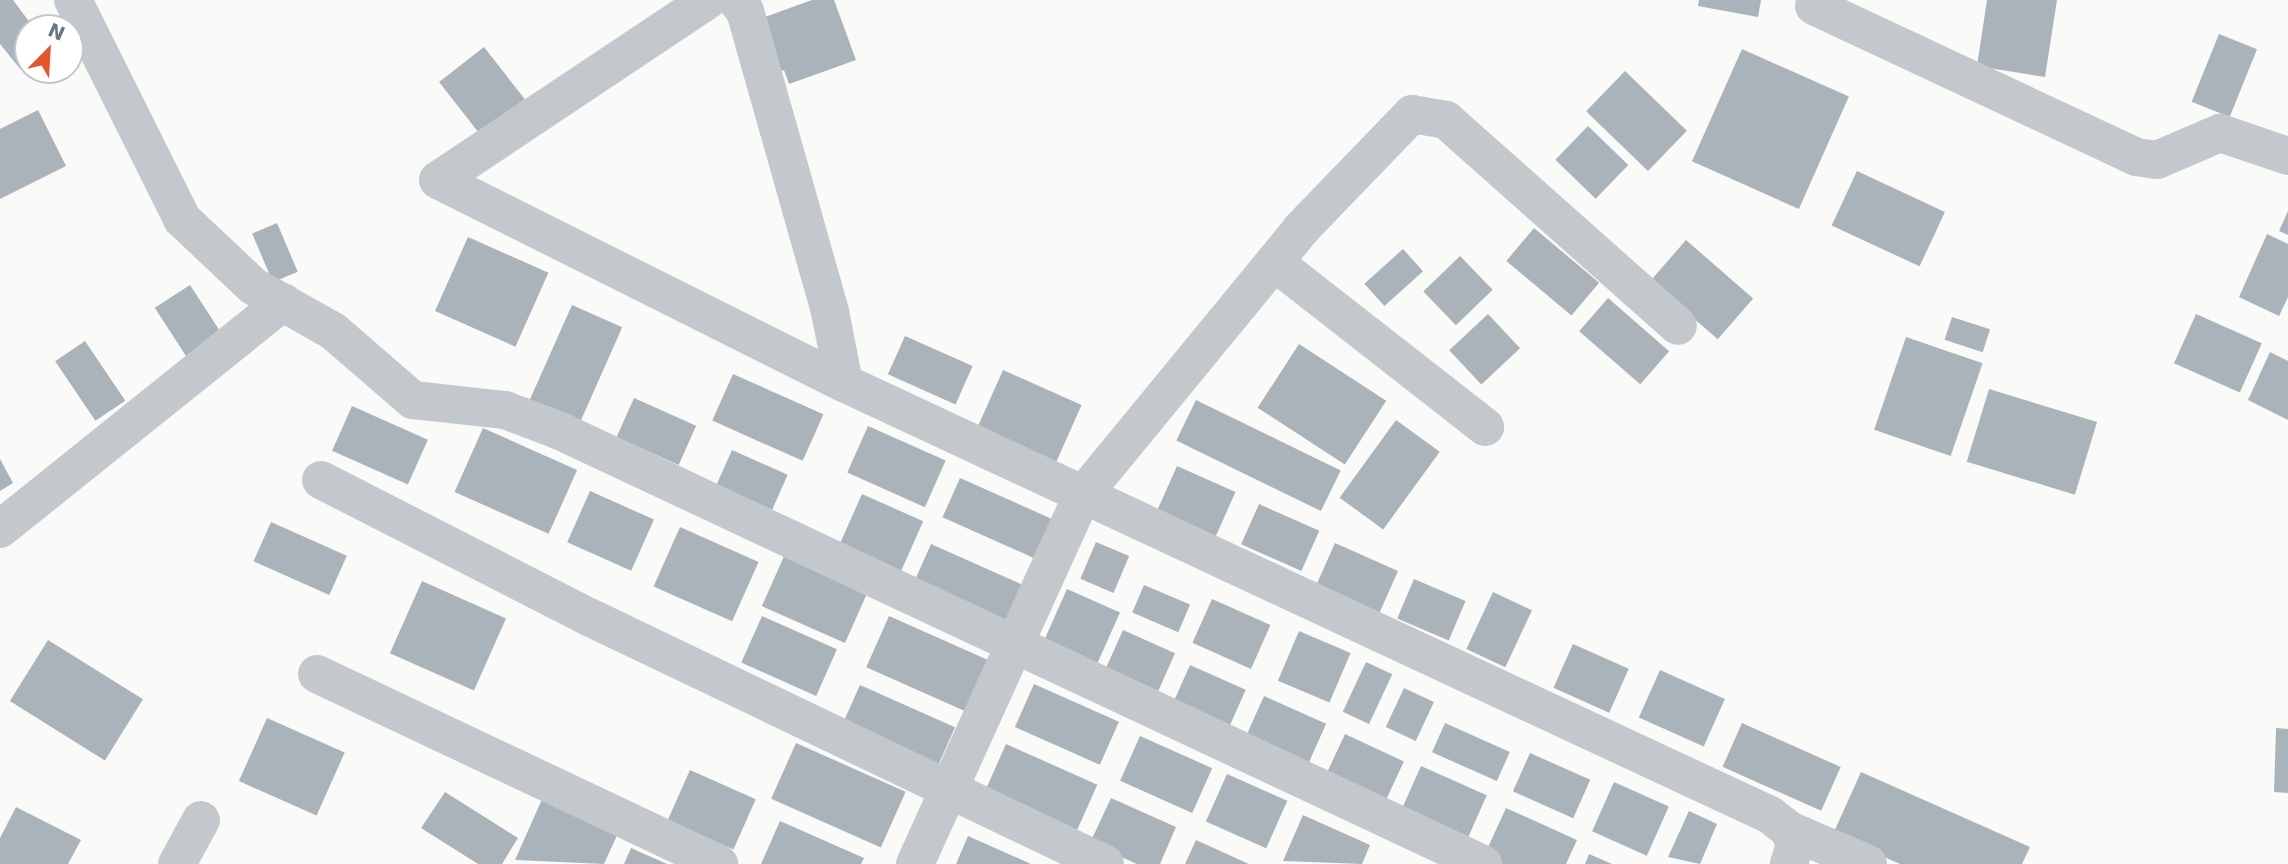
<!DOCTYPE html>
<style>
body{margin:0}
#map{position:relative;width:2288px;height:864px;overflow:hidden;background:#fafaf8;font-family:"DejaVu Sans",sans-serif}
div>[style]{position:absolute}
.building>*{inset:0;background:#aab3b9;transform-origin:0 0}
.minor>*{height:38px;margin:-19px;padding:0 19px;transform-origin:19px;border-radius:19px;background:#c3c8cc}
span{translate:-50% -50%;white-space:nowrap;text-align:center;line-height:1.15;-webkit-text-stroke:7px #fff;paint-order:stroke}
.north{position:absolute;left:14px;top:14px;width:70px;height:70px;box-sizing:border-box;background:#fff;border:2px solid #c1c8cd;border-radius:50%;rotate:24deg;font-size:19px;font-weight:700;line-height:28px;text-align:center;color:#657683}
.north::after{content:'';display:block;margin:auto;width:24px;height:32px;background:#e4572e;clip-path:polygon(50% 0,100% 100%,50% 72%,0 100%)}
</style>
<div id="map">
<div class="building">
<i style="clip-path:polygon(0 0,13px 0,34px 28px,28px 28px,28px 65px,21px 70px,0 44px)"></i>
<i style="clip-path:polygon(812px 0,834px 0,856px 60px,789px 84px,784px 70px,776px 74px,765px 17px)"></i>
<i style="clip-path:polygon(1699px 0,1761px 0,1758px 17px,1698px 6px)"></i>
<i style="clip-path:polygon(1987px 0,2057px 0,2045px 77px,1977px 66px)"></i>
<i style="left:2219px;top:34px;width:41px;height:73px;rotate:22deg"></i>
<i style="left:484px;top:47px;width:66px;height:57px;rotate:52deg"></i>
<i style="left:1742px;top:49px;width:117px;height:123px;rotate:24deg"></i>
<i style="left:1625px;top:71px;width:86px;height:56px;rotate:44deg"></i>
<i style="clip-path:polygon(38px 110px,66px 166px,0 199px,0 129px)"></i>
<i style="left:1588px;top:126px;width:56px;height:47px;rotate:44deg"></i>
<i style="left:1857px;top:171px;width:97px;height:60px;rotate:25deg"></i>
<i style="clip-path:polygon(2288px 211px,2288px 235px,2279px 231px)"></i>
<i style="left:277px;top:223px;width:53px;height:27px;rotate:67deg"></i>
<i style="left:1534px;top:228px;width:85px;height:43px;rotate:40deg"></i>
<i style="clip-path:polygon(2267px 234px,2288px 244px,2288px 297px,2279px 316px,2239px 297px)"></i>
<i style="left:468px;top:237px;width:88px;height:81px;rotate:24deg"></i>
<i style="left:1686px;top:240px;width:89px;height:54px;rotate:41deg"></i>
<i style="left:1403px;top:249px;width:30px;height:52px;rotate:48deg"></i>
<i style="left:1460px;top:256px;width:47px;height:51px;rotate:46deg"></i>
<i style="left:190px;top:285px;width:63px;height:42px;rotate:57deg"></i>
<i style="left:1608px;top:298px;width:81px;height:44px;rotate:41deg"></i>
<i style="left:572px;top:305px;width:55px;height:104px;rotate:24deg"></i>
<i style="left:1488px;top:314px;width:47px;height:53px;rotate:47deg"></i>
<i style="left:2196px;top:314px;width:72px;height:54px;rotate:24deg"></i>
<i style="left:1952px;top:317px;width:40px;height:24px;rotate:18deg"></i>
<i style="left:905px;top:336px;width:74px;height:42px;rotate:24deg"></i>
<i style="left:1906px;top:337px;width:81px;height:98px;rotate:19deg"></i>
<i style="left:85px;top:341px;width:72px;height:36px;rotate:56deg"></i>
<i style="left:1299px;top:344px;width:104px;height:76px;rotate:33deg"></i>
<i style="clip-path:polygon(2270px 352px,2288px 361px,2288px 420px,2248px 400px)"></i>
<i style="left:1003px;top:370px;width:86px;height:64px;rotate:24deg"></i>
<i style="left:733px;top:374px;width:99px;height:51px;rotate:24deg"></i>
<i style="left:1989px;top:389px;width:113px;height:76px;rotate:17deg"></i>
<i style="left:634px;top:398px;width:68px;height:43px;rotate:24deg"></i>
<i style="left:1196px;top:400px;width:161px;height:45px;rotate:26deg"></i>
<i style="left:352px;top:406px;width:83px;height:49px;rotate:24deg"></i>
<i style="left:1396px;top:420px;width:54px;height:96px;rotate:36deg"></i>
<i style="left:868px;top:426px;width:85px;height:51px;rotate:24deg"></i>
<i style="left:483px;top:428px;width:103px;height:70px;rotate:24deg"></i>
<i style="left:732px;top:450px;width:61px;height:45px;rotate:24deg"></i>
<i style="clip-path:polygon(0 459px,13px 483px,0 491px)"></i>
<i style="left:1177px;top:466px;width:64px;height:51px;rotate:24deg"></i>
<i style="left:960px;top:478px;width:111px;height:43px;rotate:24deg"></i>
<i style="left:590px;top:491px;width:70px;height:56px;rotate:24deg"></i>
<i style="left:862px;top:494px;width:67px;height:62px;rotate:24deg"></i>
<i style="left:1259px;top:504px;width:66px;height:44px;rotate:24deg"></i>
<i style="left:271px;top:522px;width:83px;height:43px;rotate:24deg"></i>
<i style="left:680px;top:527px;width:86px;height:65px;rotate:24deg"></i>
<i style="left:1096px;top:542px;width:36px;height:40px;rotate:23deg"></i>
<i style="left:1335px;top:543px;width:69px;height:47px;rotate:24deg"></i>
<i style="left:931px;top:544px;width:103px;height:47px;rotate:24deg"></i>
<i style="left:785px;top:554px;width:91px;height:57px;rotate:24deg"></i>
<i style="left:1414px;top:579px;width:56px;height:43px;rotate:23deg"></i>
<i style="left:422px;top:581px;width:92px;height:79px;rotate:24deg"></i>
<i style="left:1144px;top:585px;width:50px;height:30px;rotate:23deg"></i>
<i style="left:1067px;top:589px;width:58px;height:55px;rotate:24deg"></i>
<i style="left:1493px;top:592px;width:43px;height:63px;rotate:25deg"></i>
<i style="left:1212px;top:599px;width:64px;height:48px;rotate:24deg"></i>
<i style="left:762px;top:616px;width:82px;height:51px;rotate:24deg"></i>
<i style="left:889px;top:616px;width:114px;height:56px;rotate:24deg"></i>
<i style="left:1123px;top:630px;width:57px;height:48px;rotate:24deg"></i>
<i style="left:1299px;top:631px;width:56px;height:54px;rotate:23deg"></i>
<i style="left:48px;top:640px;width:112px;height:72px;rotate:32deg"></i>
<i style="left:1573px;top:644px;width:61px;height:48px;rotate:24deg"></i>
<i style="left:1366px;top:662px;width:29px;height:55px;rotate:25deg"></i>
<i style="left:1190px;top:665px;width:61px;height:45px;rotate:24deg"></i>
<i style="left:1660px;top:670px;width:71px;height:52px;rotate:24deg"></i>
<i style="left:1034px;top:684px;width:93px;height:47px;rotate:24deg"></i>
<i style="left:860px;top:685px;width:104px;height:49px;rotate:24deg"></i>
<i style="left:1404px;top:688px;width:33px;height:43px;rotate:25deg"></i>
<i style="left:1264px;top:696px;width:68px;height:42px;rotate:24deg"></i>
<i style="left:267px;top:718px;width:85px;height:69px;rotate:24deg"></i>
<i style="left:1445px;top:723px;width:71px;height:32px;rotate:24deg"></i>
<i style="left:1742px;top:723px;width:108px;height:48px;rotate:24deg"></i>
<i style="clip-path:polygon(2276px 728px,2288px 729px,2288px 793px,2274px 792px)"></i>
<i style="left:1345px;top:734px;width:65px;height:49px;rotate:25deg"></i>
<i style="left:1140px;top:736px;width:79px;height:49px;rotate:24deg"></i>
<i style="left:796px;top:743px;width:120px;height:61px;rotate:24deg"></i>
<i style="left:1006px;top:744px;width:100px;height:53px;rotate:24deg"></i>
<i style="left:1530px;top:753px;width:66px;height:42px;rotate:24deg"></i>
<i style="left:1421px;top:766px;width:72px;height:51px;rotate:24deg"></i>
<i style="left:690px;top:770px;width:72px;height:55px;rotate:24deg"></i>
<i style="clip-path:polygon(1861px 772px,2030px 847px,2022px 864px,1900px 864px,1833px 834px)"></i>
<i style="left:1227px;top:774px;width:66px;height:52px;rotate:24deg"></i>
<i style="left:1614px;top:782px;width:60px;height:54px;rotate:24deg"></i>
<i style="clip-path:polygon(445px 792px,518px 838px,502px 864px,478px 864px,421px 828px)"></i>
<i style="clip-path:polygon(543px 797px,619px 831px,604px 864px,515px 860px)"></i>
<i style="clip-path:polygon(1111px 798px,1176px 827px,1160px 864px,1137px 864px,1090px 843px)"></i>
<i style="clip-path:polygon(16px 807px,81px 840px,68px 864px,0 864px,0 838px)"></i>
<i style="clip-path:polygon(1506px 808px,1577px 840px,1566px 864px,1503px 864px,1484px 856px)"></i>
<i style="clip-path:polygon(1689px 811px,1717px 824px,1700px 864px,1668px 857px)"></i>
<i style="clip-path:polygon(1303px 815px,1370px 845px,1362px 864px,1283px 861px)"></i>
<i style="clip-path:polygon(780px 821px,864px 858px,861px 864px,761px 864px)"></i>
<i style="clip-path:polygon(968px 836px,1031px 864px,956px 864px)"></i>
<i style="clip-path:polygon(1196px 840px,1249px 864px,1185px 864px)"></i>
<i style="clip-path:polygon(631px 848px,667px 864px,624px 864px)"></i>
<i style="clip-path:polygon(1589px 854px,1612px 864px,1585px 864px)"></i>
</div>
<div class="minor">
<i style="left:73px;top:0;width:245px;rotate:63.5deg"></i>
<i style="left:182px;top:219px;width:98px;rotate:43.3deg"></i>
<i style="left:253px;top:286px;width:92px;rotate:29.4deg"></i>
<i style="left:333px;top:331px;width:106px;rotate:40.8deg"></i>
<i style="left:413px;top:400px;width:93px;rotate:6.2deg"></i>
<i style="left:505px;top:410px;width:57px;rotate:20.7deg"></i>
<i style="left:558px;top:430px;width:1022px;rotate:25.14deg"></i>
<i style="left:708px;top:0;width:324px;rotate:146.3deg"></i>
<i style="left:438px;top:180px;width:454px;rotate:26.6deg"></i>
<i style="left:844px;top:383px;width:1022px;rotate:25.01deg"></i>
<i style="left:1770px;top:815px;width:24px;rotate:38deg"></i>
<i style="left:1789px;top:830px;width:16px;rotate:68deg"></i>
<i style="left:1795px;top:845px;width:20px;rotate:108deg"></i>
<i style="left:736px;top:0;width:14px;rotate:51deg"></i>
<i style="left:745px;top:11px;width:313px;rotate:74.2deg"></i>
<i style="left:830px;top:312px;width:72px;rotate:78.8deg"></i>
<i style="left:1814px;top:6px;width:356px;rotate:25.1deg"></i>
<i style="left:2136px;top:157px;width:21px;rotate:8deg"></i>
<i style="left:2157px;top:160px;width:69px;rotate:-23.2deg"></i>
<i style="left:2220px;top:133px;width:72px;rotate:18.7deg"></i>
<i style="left:1274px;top:262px;width:268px;rotate:38deg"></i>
<i style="left:321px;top:480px;width:301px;rotate:27.1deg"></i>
<i style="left:589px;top:617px;width:572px;rotate:25.58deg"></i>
<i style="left:0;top:529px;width:363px;rotate:-38.7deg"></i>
<i style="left:317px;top:674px;width:445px;rotate:25.3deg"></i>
<i style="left:1789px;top:830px;width:86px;rotate:23.3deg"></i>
<i style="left:177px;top:864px;width:50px;rotate:-61.4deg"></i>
<i style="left:915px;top:864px;width:404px;rotate:-65.6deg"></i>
<i style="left:1082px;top:496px;width:345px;rotate:-50.6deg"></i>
<i style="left:1301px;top:229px;width:160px;rotate:-46deg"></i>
<i style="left:1412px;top:114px;width:35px;rotate:10deg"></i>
<i style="left:1446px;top:120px;width:310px;rotate:41.6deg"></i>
</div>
<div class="north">N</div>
</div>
